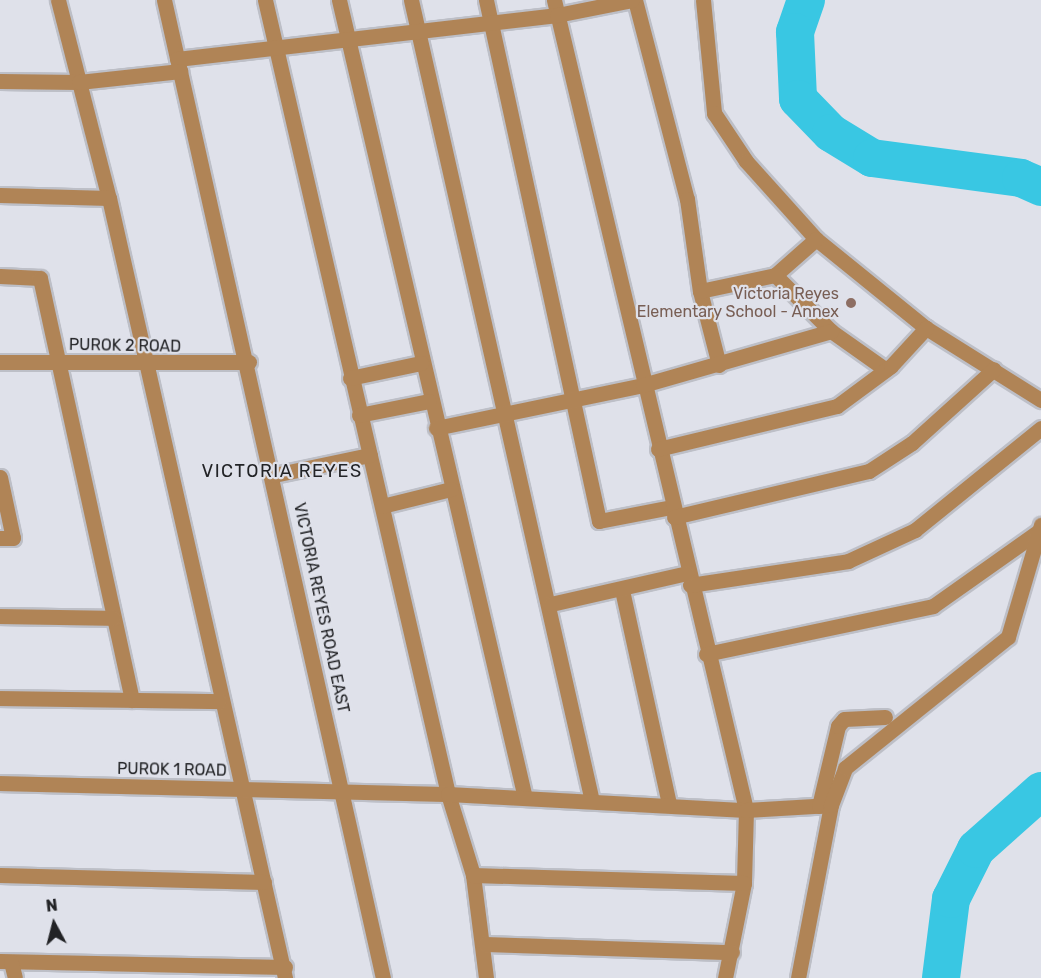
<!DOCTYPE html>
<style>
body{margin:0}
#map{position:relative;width:1041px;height:978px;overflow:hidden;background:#dfe1ea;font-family:Rubik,sans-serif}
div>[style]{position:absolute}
.river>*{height:38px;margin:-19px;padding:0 19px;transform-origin:19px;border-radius:19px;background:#39c7e3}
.roads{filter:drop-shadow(2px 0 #bdbfc7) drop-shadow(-2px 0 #bdbfc7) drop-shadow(0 2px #bdbfc7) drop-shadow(0 -2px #bdbfc7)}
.minor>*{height:15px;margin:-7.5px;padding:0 7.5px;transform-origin:7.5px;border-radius:7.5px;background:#b08456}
.dots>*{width:16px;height:16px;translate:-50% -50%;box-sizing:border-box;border:3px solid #dfe1ea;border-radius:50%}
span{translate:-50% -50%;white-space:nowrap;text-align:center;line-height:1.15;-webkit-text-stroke:4.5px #dfe1ea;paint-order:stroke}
.education-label{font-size:16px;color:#785e54}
.right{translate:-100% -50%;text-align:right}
.street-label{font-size:16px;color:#222326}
.neighbourhood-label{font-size:18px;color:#222326;letter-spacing:1.5px}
.north{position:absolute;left:24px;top:894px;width:60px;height:60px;-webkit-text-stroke:4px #dfe1ea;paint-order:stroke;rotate:353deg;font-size:16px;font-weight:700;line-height:24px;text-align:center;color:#222326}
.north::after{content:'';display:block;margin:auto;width:21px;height:27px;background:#222326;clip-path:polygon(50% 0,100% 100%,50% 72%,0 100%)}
</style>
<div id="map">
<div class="river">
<i style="left:806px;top:0;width:34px;rotate:109deg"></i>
<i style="left:795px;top:32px;width:67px;rotate:87.4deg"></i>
<i style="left:798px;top:99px;width:47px;rotate:45.9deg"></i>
<i style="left:831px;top:133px;width:48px;rotate:31.4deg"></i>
<i style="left:872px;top:158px;width:150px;rotate:7.6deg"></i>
<i style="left:1021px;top:178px;width:22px;rotate:24deg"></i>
<i style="left:941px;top:978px;width:80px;rotate:-82.8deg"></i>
<i style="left:951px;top:899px;width:56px;rotate:-63.4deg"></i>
<i style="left:976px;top:849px;width:87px;rotate:-41.7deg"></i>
</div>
<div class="roads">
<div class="minor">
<i style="left:58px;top:0;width:204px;rotate:75.6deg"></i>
<i style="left:109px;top:198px;width:800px;rotate:77.28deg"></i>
<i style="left:164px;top:0;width:1002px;rotate:77.38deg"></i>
<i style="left:265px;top:0;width:815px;rotate:77.02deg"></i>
<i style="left:448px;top:794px;width:85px;rotate:72.8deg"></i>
<i style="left:473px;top:875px;width:104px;rotate:82.8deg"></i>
<i style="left:339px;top:0;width:819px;rotate:76.88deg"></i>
<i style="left:411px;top:0;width:821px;rotate:77.27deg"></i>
<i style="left:486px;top:0;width:533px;rotate:77.76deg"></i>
<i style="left:599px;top:521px;width:74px;rotate:-10.9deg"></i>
<i style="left:554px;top:0;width:832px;rotate:76.66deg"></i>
<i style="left:746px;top:810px;width:73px;rotate:91.6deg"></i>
<i style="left:744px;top:883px;width:97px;rotate:101.3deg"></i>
<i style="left:635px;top:0;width:206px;rotate:75.4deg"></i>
<i style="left:687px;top:199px;width:93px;rotate:82deg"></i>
<i style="left:703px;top:0;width:114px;rotate:84.4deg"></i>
<i style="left:714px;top:113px;width:58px;rotate:56.3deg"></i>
<i style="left:746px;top:161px;width:105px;rotate:48.1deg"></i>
<i style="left:816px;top:239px;width:141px;rotate:39deg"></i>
<i style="left:926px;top:328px;width:136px;rotate:32.1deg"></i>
<i style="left:177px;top:59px;width:383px;rotate:-6.6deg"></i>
<i style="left:557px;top:15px;width:76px;rotate:-11.3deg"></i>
<i style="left:0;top:81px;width:79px;rotate:0.7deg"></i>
<i style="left:79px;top:82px;width:102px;rotate:-6.2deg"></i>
<i style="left:0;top:195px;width:109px;rotate:1.6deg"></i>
<i style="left:816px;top:239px;width:55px;rotate:138.7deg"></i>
<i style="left:775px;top:275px;width:79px;rotate:45deg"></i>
<i style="left:831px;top:331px;width:67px;rotate:35.3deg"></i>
<i style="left:0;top:276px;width:40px;rotate:2.9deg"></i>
<i style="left:40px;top:278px;width:432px;rotate:77.7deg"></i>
<i style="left:0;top:362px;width:249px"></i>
<i style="left:719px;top:365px;width:76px;rotate:-104.4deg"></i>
<i style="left:700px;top:291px;width:77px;rotate:-12deg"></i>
<i style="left:350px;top:378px;width:73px;rotate:-11.9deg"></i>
<i style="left:359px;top:415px;width:71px;rotate:-11.3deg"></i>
<i style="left:436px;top:428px;width:211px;rotate:-11.7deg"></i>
<i style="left:643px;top:385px;width:196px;rotate:-16deg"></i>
<i style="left:658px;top:449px;width:184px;rotate:-13.5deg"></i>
<i style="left:837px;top:406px;width:67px;rotate:-36.5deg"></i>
<i style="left:891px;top:366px;width:52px;rotate:-47.4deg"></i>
<i style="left:274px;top:475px;width:98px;rotate:-11.8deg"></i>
<i style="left:0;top:477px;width:62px;rotate:78deg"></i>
<i style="left:13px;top:538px;width:13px;rotate:180deg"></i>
<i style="left:382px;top:506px;width:71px;rotate:-13.8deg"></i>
<i style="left:674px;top:517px;width:200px;rotate:-13.3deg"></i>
<i style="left:869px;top:471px;width:51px;rotate:-33.1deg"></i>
<i style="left:912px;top:443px;width:110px;rotate:-42.1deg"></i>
<i style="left:690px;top:585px;width:160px;rotate:-8.6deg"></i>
<i style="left:848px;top:561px;width:74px;rotate:-24.8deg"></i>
<i style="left:915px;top:530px;width:162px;rotate:-39deg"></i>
<i style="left:622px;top:590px;width:219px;rotate:77.6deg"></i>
<i style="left:551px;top:604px;width:139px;rotate:-12.8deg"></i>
<i style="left:0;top:616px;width:113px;rotate:1deg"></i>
<i style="left:706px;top:654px;width:232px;rotate:-11.9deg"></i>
<i style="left:933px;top:606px;width:130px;rotate:-35.3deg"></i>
<i style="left:0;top:698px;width:219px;rotate:0.8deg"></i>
<i style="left:0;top:783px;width:448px;rotate:1.4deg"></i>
<i style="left:448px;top:794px;width:298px;rotate:3.1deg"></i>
<i style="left:746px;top:810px;width:85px;rotate:-3.4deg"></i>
<i style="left:819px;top:806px;width:82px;rotate:-76.6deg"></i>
<i style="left:838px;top:726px;width:9px;rotate:-49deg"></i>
<i style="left:844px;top:719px;width:41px;rotate:-2.8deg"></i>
<i style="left:0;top:875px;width:264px;rotate:1.5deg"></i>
<i style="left:473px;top:875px;width:271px;rotate:1.7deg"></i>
<i style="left:485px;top:944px;width:247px;rotate:1.9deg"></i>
<i style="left:0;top:961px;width:285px;rotate:1.2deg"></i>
<i style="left:11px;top:962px;width:16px;rotate:76deg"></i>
<i style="left:798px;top:978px;width:176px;rotate:-79.2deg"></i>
<i style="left:831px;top:805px;width:40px;rotate:-69deg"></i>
<i style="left:845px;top:768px;width:209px;rotate:-38.8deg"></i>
<i style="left:1008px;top:637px;width:117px;rotate:-73.6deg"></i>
</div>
</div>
<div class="dots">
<i style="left:851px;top:303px;background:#8d6e63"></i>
</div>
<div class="education-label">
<span class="right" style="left:839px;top:303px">Victoria Reyes<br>Elementary School - Annex</span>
</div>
<div class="street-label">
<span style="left:125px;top:346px;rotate:1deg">PUROK 2 ROAD</span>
<span style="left:321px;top:608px;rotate:78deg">VICTORIA REYES ROAD EAST</span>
<span style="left:172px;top:770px;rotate:1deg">PUROK 1 ROAD</span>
</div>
<div class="neighbourhood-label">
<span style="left:282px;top:471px">VICTORIA REYES</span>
</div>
<div class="north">N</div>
</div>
